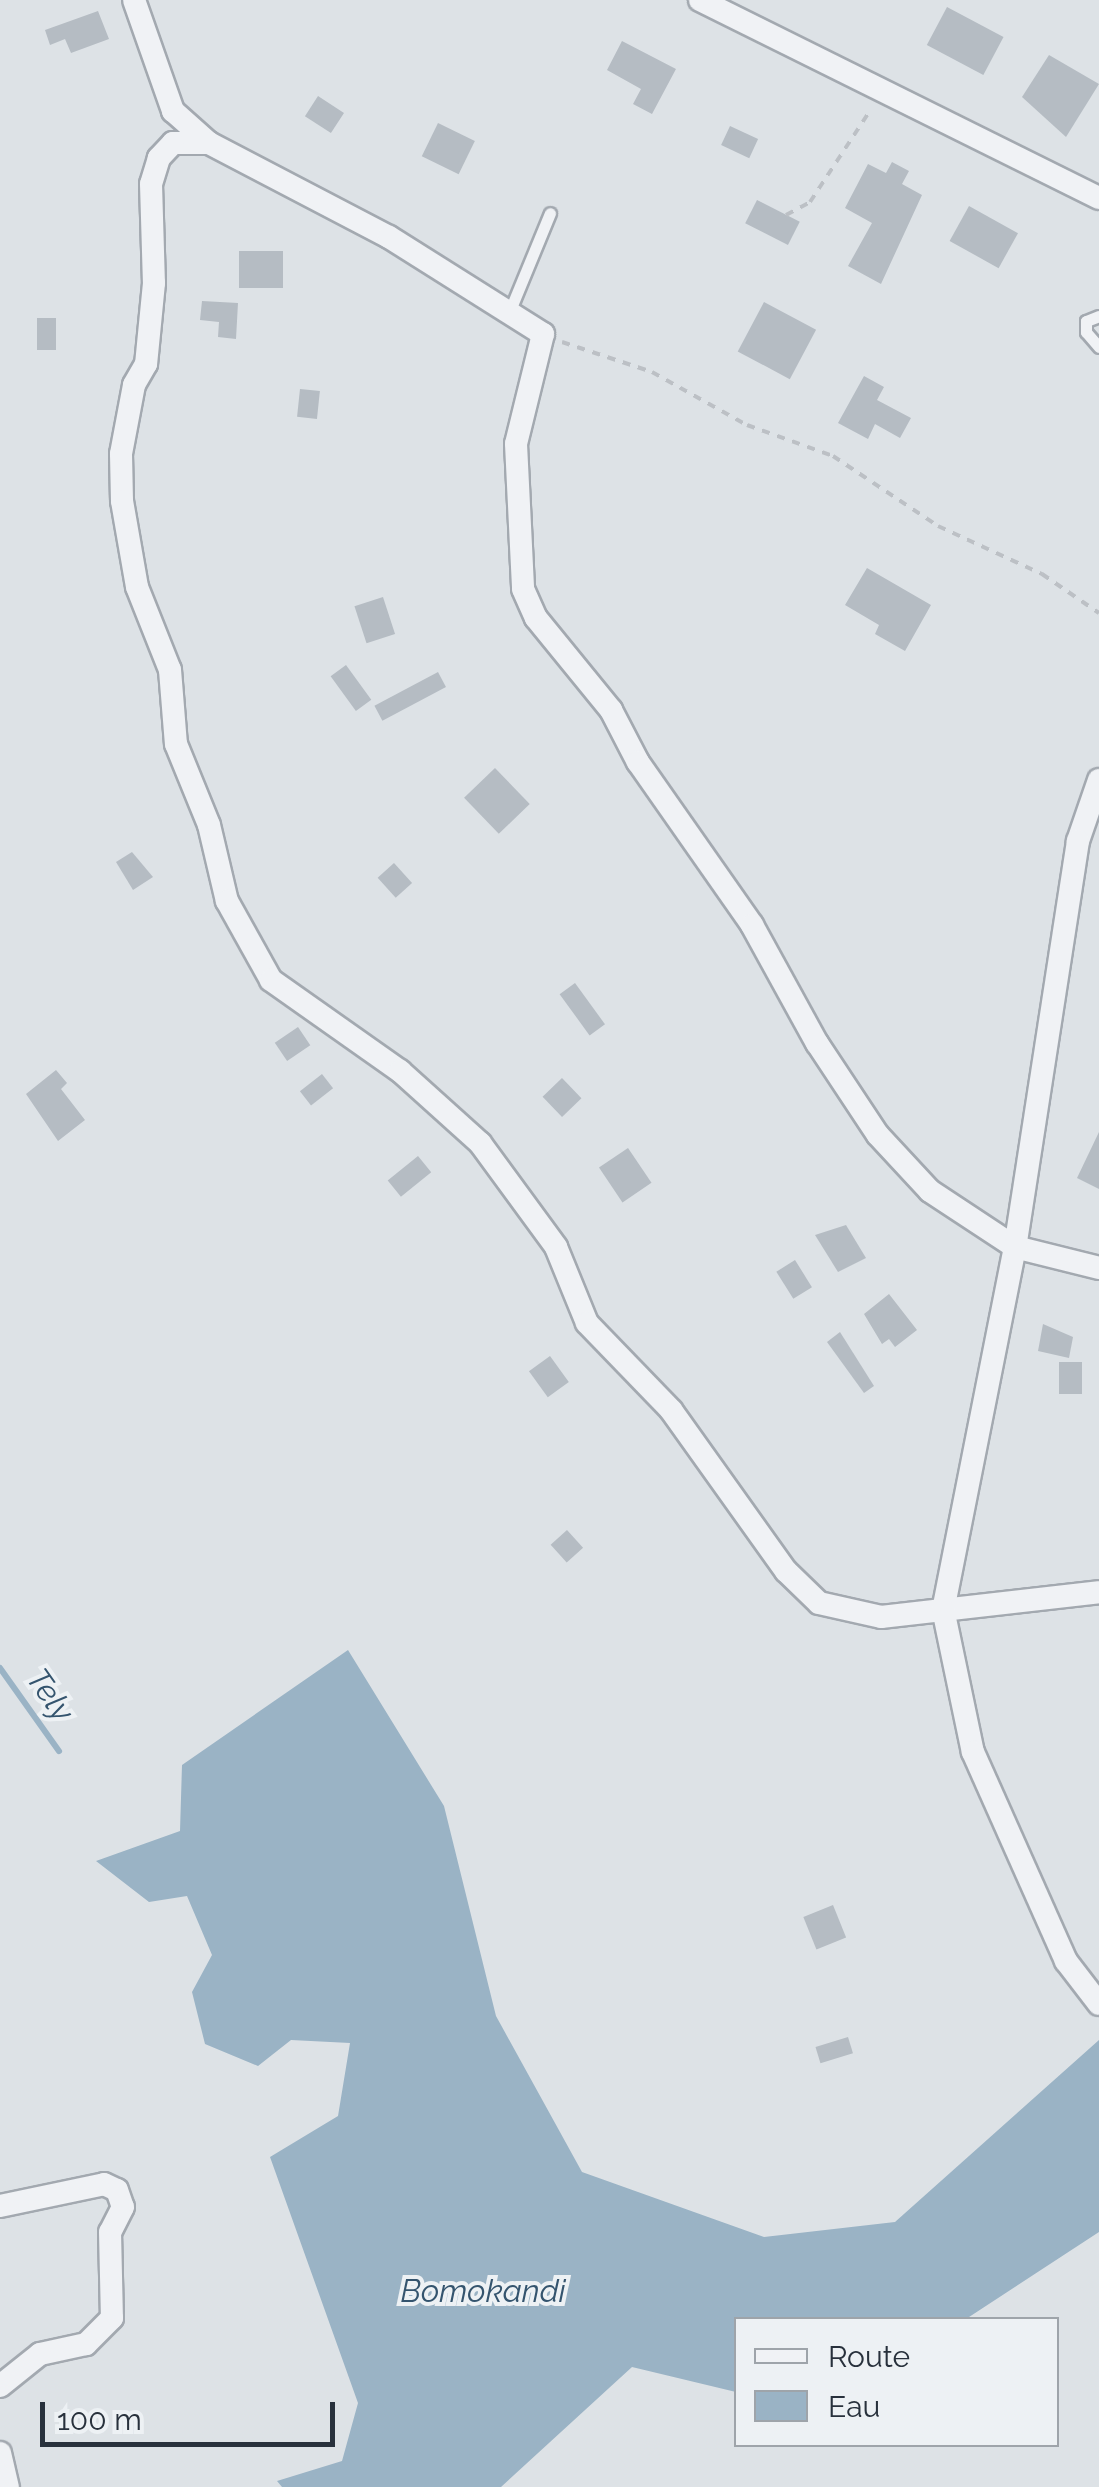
<!DOCTYPE html>
<style>
body{margin:0}
#map{position:relative;width:1099px;height:2487px;overflow:hidden;background:#dde2e6;font-family:Raleway,sans-serif}
div>[style]{position:absolute}
.water>*{inset:0;background:#9ab3c5}
.stream>*{height:6px;margin:-3px;padding:0 3px;transform-origin:3px;border-radius:3px;background:#9ab3c5}
.building>*{inset:0;background:#b5bcc3;transform-origin:0 0}
.path>*{height:4px;margin-top:-2px;transform-origin:0;background:repeating-linear-gradient(90deg,#bcc0c5 0 8px,transparent 0 16px)}
.roads{filter:drop-shadow(2px 0 #a3a9b0) drop-shadow(-2px 0 #a3a9b0) drop-shadow(0 2px #a3a9b0) drop-shadow(0 -2px #a3a9b0)}
.service>*{height:11px;margin:-5.5px;padding:0 5.5px;transform-origin:5.5px;border-radius:5.5px;background:#f0f2f5}
.minor>*{height:22px;margin:-11px;padding:0 11px;transform-origin:11px;border-radius:11px;background:#f0f2f5}
span{translate:-50% -50%;white-space:nowrap;text-align:center;line-height:1.15;-webkit-text-stroke:8px #edf1f4;paint-order:stroke}
.water-label{font-size:32px;color:#34546e;font-style:italic}
.legend{position:absolute;left:734px;top:2317px;width:325px;height:130px;box-sizing:border-box;background:#edf1f4;border:2px solid #9ea4aa;margin:0;padding:12px 18px;list-style:none;font-size:30px;color:#28313c}
.legend li{display:flex;align-items:center;gap:20px;height:50px}
.legend b{width:50px;border:2px solid #9ea4aa}
.scale{position:absolute;left:40px;top:2402px;width:295px;height:45px;box-sizing:border-box;border:5px solid #28313c;border-top:0;padding-left:12px;font-size:30px;line-height:35px;white-space:nowrap;color:#28313c;-webkit-text-stroke:8px #edf1f4;paint-order:stroke}
</style>
<div id="map">
<div class="water">
<i style="clip-path:polygon(348px 1650px,444px 1806px,496px 2016px,582px 2172px,764px 2237px,895px 2222px,1099px 2040px,1099px 2232px,966px 2319px,736px 2320px,736px 2392px,632px 2367px,501px 2487px,282px 2487px,277px 2481px,342px 2461px,358px 2403px,270px 2157px,338px 2116px,350px 2043px,291px 2040px,258px 2066px,205px 2044px,192px 1992px,212px 1955px,187px 1896px,149px 1902px,96px 1861px,180px 1831px,182px 1765px)"></i>
</div>
<div class="stream">
<i style="left:0;top:1668px;width:102px;rotate:54.6deg"></i>
</div>
<div class="building">
<i style="left:947px;top:7px;width:64px;height:43px;rotate:28deg"></i>
<i style="clip-path:polygon(98px 11px,109px 39px,71px 53px,65px 39px,50px 45px,45px 30px)"></i>
<i style="clip-path:polygon(622px 41px,676px 69px,652px 114px,633px 104px,641px 89px,607px 70px)"></i>
<i style="clip-path:polygon(1049px 55px,1099px 84px,1066px 137px,1022px 97px)"></i>
<i style="left:318px;top:96px;width:31px;height:24px;rotate:33deg"></i>
<i style="left:438px;top:123px;width:41px;height:37px;rotate:26deg"></i>
<i style="left:730px;top:126px;width:31px;height:21px;rotate:25deg"></i>
<i style="clip-path:polygon(892px 162px,909px 171px,902px 184px,922px 195px,881px 284px,848px 266px,872px 223px,845px 208px,868px 164px,886px 173px)"></i>
<i style="left:757px;top:200px;width:48px;height:26px;rotate:27deg"></i>
<i style="left:969px;top:206px;width:56px;height:40px;rotate:29deg"></i>
<i style="left:239px;top:251px;width:44px;height:37px"></i>
<i style="clip-path:polygon(202px 301px,238px 303px,236px 339px,218px 337px,219px 322px,200px 320px)"></i>
<i style="left:764px;top:302px;width:59px;height:56px;rotate:28deg"></i>
<i style="left:37px;top:318px;width:19px;height:32px"></i>
<i style="clip-path:polygon(864px 376px,884px 387px,877px 400px,911px 418px,900px 438px,875px 424px,868px 439px,838px 423px)"></i>
<i style="left:300px;top:389px;width:20px;height:28px;rotate:6deg"></i>
<i style="clip-path:polygon(867px 568px,931px 605px,905px 651px,875px 634px,879px 625px,845px 605px)"></i>
<i style="left:383px;top:597px;width:39px;height:30px;rotate:72deg"></i>
<i style="left:346px;top:665px;width:43px;height:19px;rotate:54deg"></i>
<i style="left:438px;top:672px;width:17px;height:72px;rotate:62deg"></i>
<i style="left:495px;top:768px;width:50px;height:43px;rotate:46deg"></i>
<i style="clip-path:polygon(132px 852px,153px 877px,133px 890px,116px 862px)"></i>
<i style="left:394px;top:863px;width:27px;height:22px;rotate:48deg"></i>
<i style="left:575px;top:983px;width:51px;height:19px;rotate:54deg"></i>
<i style="left:298px;top:1027px;width:22px;height:28px;rotate:56deg"></i>
<i style="clip-path:polygon(56px 1070px,67px 1083px,61px 1089px,85px 1120px,58px 1141px,26px 1094px)"></i>
<i style="left:322px;top:1074px;width:18px;height:28px;rotate:52deg"></i>
<i style="left:562px;top:1078px;width:28px;height:27px;rotate:46deg"></i>
<i style="clip-path:polygon(1099px 1132px,1099px 1189px,1077px 1178px)"></i>
<i style="left:628px;top:1148px;width:42px;height:35px;rotate:56deg"></i>
<i style="left:418px;top:1156px;width:21px;height:39px;rotate:51deg"></i>
<i style="clip-path:polygon(846px 1225px,866px 1258px,838px 1272px,815px 1235px)"></i>
<i style="left:795px;top:1260px;width:32px;height:22px;rotate:58deg"></i>
<i style="clip-path:polygon(889px 1294px,917px 1330px,895px 1347px,889px 1339px,882px 1344px,864px 1314px)"></i>
<i style="clip-path:polygon(1043px 1324px,1073px 1337px,1069px 1358px,1038px 1351px)"></i>
<i style="clip-path:polygon(840px 1332px,874px 1386px,864px 1393px,827px 1342px)"></i>
<i style="left:550px;top:1356px;width:32px;height:26px;rotate:54deg"></i>
<i style="left:1059px;top:1362px;width:23px;height:32px"></i>
<i style="left:567px;top:1530px;width:24px;height:22px;rotate:48deg"></i>
<i style="left:833px;top:1905px;width:35px;height:32px;rotate:68deg"></i>
<i style="left:848px;top:2037px;width:17px;height:34px;rotate:73deg"></i>
</div>
<div class="path">
<i style="left:786px;top:215px;width:27px;rotate:-28deg"></i>
<i style="left:810px;top:202px;width:111px;rotate:-56.7deg"></i>
<i style="left:562px;top:342px;width:95px;rotate:18.4deg"></i>
<i style="left:652px;top:372px;width:109px;rotate:29.2deg"></i>
<i style="left:747px;top:425px;width:91px;rotate:19.8deg"></i>
<i style="left:833px;top:456px;width:126px;rotate:33.7deg"></i>
<i style="left:938px;top:526px;width:115px;rotate:24.8deg"></i>
<i style="left:1042px;top:574px;width:69px;rotate:34.4deg"></i>
</div>
<div class="roads">
<div class="service">
<i style="left:508px;top:315px;width:110px;rotate:-67.6deg"></i>
<i style="left:1099px;top:316px;width:14px;rotate:159deg"></i>
<i style="left:1086px;top:321px;width:11px;rotate:90deg"></i>
<i style="left:1086px;top:332px;width:20px;rotate:49deg"></i>
</div>
<div class="minor">
<i style="left:134px;top:0;width:118px;rotate:70.6deg"></i>
<i style="left:173px;top:111px;width:48px;rotate:41.6deg"></i>
<i style="left:209px;top:143px;width:203px;rotate:27.6deg"></i>
<i style="left:389px;top:237px;width:182px;rotate:32.2deg"></i>
<i style="left:543px;top:334px;width:113px;rotate:103.8deg"></i>
<i style="left:516px;top:444px;width:145px;rotate:87.2deg"></i>
<i style="left:523px;top:589px;width:32px;rotate:66deg"></i>
<i style="left:536px;top:618px;width:119px;rotate:50.8deg"></i>
<i style="left:611px;top:710px;width:59px;rotate:62.6deg"></i>
<i style="left:638px;top:762px;width:199px;rotate:55deg"></i>
<i style="left:752px;top:925px;width:135px;rotate:61.2deg"></i>
<i style="left:817px;top:1043px;width:110px;rotate:56.5deg"></i>
<i style="left:878px;top:1135px;width:76px;rotate:47.1deg"></i>
<i style="left:930px;top:1191px;width:102px;rotate:33.4deg"></i>
<i style="left:1015px;top:1247px;width:87px;rotate:14deg"></i>
<i style="left:700px;top:0;width:445px;rotate:26.4deg"></i>
<i style="left:209px;top:143px;width:36px;rotate:180deg"></i>
<i style="left:173px;top:143px;width:21px;rotate:133deg"></i>
<i style="left:159px;top:158px;width:27px;rotate:107deg"></i>
<i style="left:151px;top:184px;width:99px;rotate:88.3deg"></i>
<i style="left:154px;top:283px;width:81px;rotate:95.6deg"></i>
<i style="left:146px;top:364px;width:24px;rotate:120deg"></i>
<i style="left:134px;top:385px;width:70px;rotate:100.7deg"></i>
<i style="left:121px;top:454px;width:47px;rotate:88.8deg"></i>
<i style="left:122px;top:501px;width:87px;rotate:80.1deg"></i>
<i style="left:137px;top:587px;width:89px;rotate:68.3deg"></i>
<i style="left:170px;top:670px;width:74px;rotate:85.4deg"></i>
<i style="left:176px;top:744px;width:87px;rotate:67.8deg"></i>
<i style="left:209px;top:825px;width:78px;rotate:76.7deg"></i>
<i style="left:227px;top:901px;width:90px;rotate:60.9deg"></i>
<i style="left:271px;top:980px;width:158px;rotate:35.2deg"></i>
<i style="left:400px;top:1071px;width:108px;rotate:42deg"></i>
<i style="left:480px;top:1143px;width:129px;rotate:53.8deg"></i>
<i style="left:556px;top:1247px;width:82px;rotate:67.8deg"></i>
<i style="left:587px;top:1323px;width:121px;rotate:46deg"></i>
<i style="left:671px;top:1410px;width:198px;rotate:54.5deg"></i>
<i style="left:786px;top:1571px;width:46px;rotate:44.1deg"></i>
<i style="left:819px;top:1603px;width:64px;rotate:12.7deg"></i>
<i style="left:881px;top:1617px;width:219px;rotate:-6.5deg"></i>
<i style="left:1099px;top:780px;width:65px;rotate:109deg"></i>
<i style="left:1078px;top:841px;width:411px;rotate:98.8deg"></i>
<i style="left:1015px;top:1247px;width:369px;rotate:101.2deg"></i>
<i style="left:943px;top:1609px;width:146px;rotate:78.2deg"></i>
<i style="left:973px;top:1752px;width:229px;rotate:66deg"></i>
<i style="left:1066px;top:1961px;width:54px;rotate:52.5deg"></i>
<i style="left:0;top:2206px;width:106px;rotate:-11.9deg"></i>
<i style="left:104px;top:2184px;width:14px;rotate:25deg"></i>
<i style="left:117px;top:2190px;width:18px;rotate:71deg"></i>
<i style="left:123px;top:2207px;width:28px;rotate:117deg"></i>
<i style="left:110px;top:2232px;width:86px;rotate:88.7deg"></i>
<i style="left:112px;top:2318px;width:37px;rotate:135deg"></i>
<i style="left:86px;top:2344px;width:47px;rotate:167.7deg"></i>
<i style="left:40px;top:2354px;width:51px;rotate:141.3deg"></i>
<i style="left:0;top:2453px;width:35px;rotate:77deg"></i>
</div>
</div>
<div class="water-label">
<span style="left:50px;top:1695px;rotate:55deg">Tely</span>
<span style="left:483px;top:2291px">Bomokandi</span>
</div>
<ul class="legend">
<li><b style="height:12px;background:#f0f2f5"></b>Route</li>
<li><b style="height:28px;background:#9ab3c5"></b>Eau</li>
</ul>
<div class="scale">100 m</div>
</div>
